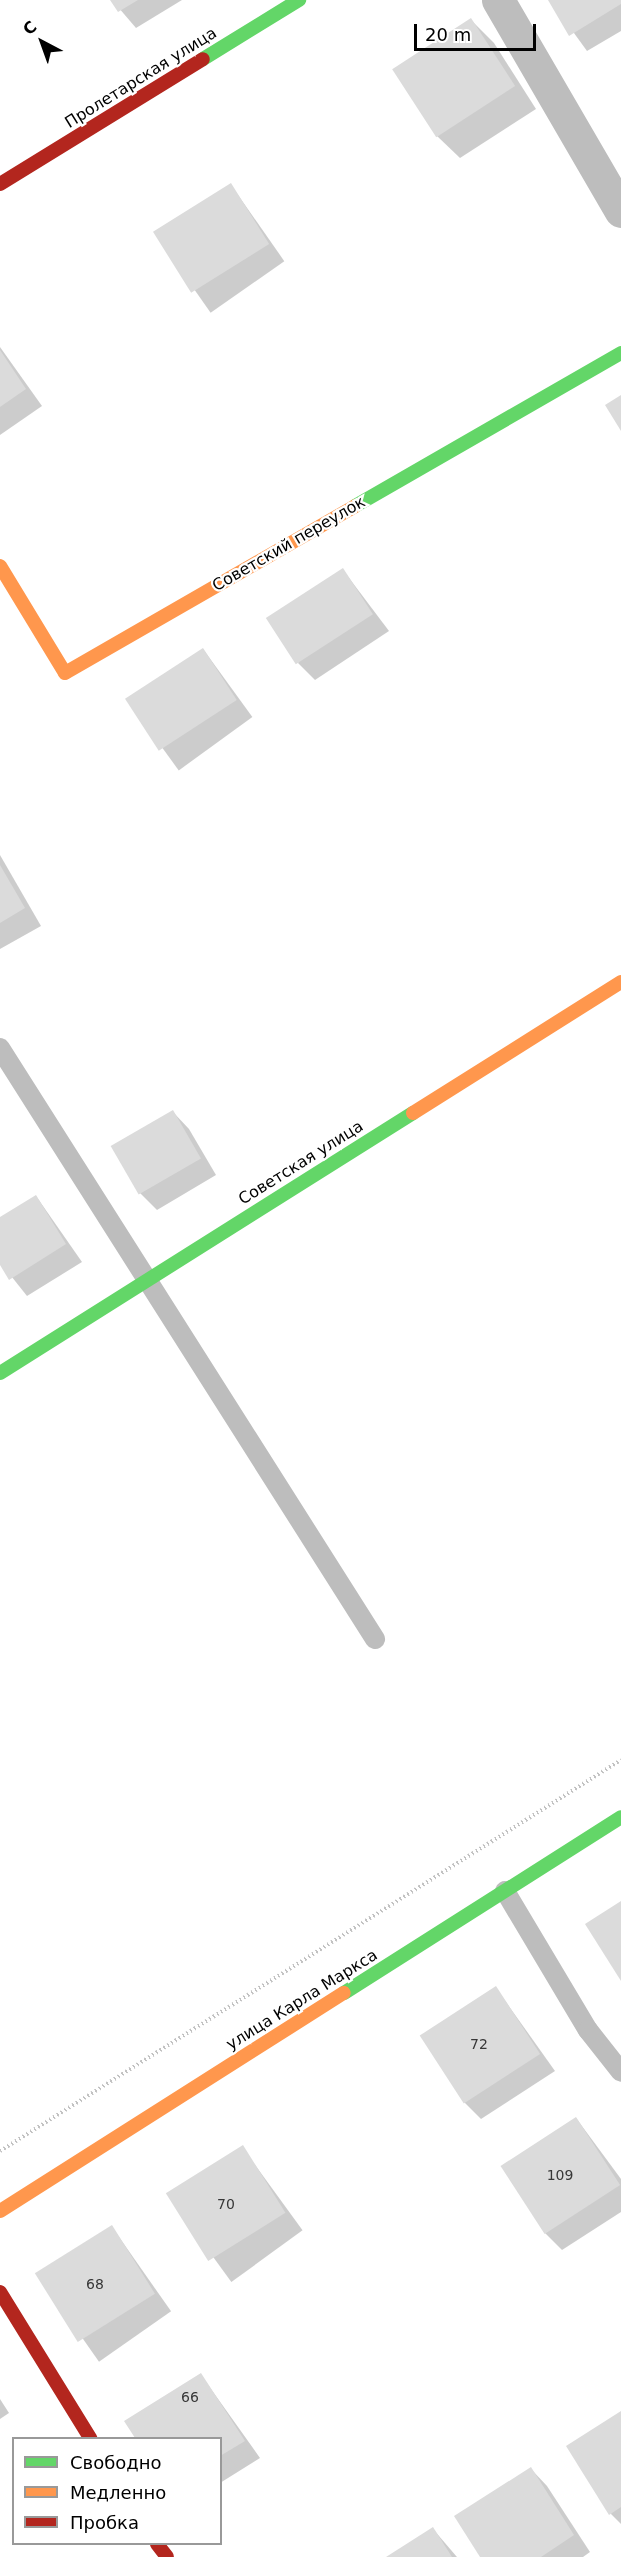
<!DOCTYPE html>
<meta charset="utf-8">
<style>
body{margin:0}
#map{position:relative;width:621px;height:2557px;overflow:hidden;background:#fff;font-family:"DejaVu Sans",sans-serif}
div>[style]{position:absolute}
.shadow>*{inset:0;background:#0003;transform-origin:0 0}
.building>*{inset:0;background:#dbdbdb;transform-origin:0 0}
.path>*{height:4px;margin-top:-2px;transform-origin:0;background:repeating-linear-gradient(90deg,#c2c2c2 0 1.5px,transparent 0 4.5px)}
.lane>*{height:20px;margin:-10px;padding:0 10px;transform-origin:10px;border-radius:10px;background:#bdbdbd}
.street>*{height:33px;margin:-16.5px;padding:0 16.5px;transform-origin:16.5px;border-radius:16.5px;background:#bdbdbd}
.fast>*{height:14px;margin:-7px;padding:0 7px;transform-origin:7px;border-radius:7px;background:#63d668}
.slow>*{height:14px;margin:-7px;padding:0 7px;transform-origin:7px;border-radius:7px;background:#ff974d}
.jam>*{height:14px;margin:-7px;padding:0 7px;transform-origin:7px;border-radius:7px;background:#b3261e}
span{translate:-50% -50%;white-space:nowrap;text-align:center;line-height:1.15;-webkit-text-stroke:4.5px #fff;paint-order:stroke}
.number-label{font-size:14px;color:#373737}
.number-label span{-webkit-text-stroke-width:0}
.street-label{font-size:16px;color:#000}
.legend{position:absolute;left:12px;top:2437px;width:210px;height:108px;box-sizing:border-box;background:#fff;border:2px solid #999;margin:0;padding:8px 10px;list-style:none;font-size:18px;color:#000}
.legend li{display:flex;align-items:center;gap:12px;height:30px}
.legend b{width:30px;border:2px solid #999}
.north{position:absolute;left:12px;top:12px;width:60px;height:60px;-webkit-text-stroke:4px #fff;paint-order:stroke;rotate:319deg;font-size:16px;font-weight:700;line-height:24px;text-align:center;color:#000}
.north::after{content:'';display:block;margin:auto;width:21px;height:27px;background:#000;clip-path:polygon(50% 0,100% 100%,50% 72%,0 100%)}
.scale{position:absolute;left:414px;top:24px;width:122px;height:27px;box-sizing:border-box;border:3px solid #000;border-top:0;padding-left:8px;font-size:18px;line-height:21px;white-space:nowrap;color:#000;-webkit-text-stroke:4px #fff;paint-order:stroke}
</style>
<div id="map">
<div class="shadow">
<i style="clip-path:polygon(112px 0,182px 0,136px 28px)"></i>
<i style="clip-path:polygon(550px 0,621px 0,621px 31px,587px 51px)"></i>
<i style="clip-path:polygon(471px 20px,494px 43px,536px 109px,460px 158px,437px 136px)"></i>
<i style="left:231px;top:185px;width:93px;height:90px;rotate:55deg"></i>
<i style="clip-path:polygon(0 347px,42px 406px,0 435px)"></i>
<i style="clip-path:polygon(343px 570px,389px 631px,315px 680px,298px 663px)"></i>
<i style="left:203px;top:649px;width:84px;height:91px;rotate:54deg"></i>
<i style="clip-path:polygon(0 855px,41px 926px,0 949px)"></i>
<i style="clip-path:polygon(173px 1112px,189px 1129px,216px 1175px,157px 1210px,140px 1193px)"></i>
<i style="clip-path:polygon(36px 1196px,82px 1262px,27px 1296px,0 1262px,0 1219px)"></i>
<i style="clip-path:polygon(496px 1988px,555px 2071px,481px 2119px,464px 2102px)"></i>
<i style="clip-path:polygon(576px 2118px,621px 2179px,621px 2212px,562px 2250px,545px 2233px)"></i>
<i style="left:242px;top:2147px;width:103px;height:88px;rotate:54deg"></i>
<i style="left:112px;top:2227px;width:103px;height:88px;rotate:55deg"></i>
<i style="clip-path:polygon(201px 2375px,260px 2458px,220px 2483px,220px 2438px,137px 2438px,126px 2422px)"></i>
<i style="clip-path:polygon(0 2399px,9px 2413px,0 2419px)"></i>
<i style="clip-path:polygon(621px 2413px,621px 2524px,611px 2514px)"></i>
<i style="clip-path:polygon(531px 2469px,547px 2486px,590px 2552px,583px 2557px,482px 2557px)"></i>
<i style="clip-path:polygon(433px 2529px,457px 2557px,389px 2557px)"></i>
</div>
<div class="building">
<i style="clip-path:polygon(110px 0,138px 0,118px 12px)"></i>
<i style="clip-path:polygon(548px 0,621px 0,621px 4px,569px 36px)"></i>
<i style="left:471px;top:18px;width:81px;height:94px;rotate:57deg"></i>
<i style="left:231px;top:183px;width:72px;height:92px;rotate:58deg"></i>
<i style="clip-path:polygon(0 350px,26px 389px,0 407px)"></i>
<i style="clip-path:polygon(621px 395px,621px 431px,605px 405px)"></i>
<i style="left:343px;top:568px;width:55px;height:92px;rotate:57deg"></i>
<i style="left:203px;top:648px;width:62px;height:93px;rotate:57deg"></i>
<i style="clip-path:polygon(0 865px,25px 908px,0 923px)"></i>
<i style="left:173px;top:1110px;width:56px;height:72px;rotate:60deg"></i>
<i style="clip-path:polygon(36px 1195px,66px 1244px,9px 1280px,0 1265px,0 1217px)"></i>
<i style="clip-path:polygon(621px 1901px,621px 1981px,585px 1924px)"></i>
<i style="left:496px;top:1986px;width:81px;height:91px;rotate:57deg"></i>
<i style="left:576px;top:2117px;width:81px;height:90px;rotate:57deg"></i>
<i style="left:243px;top:2145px;width:80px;height:91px;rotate:58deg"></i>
<i style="left:112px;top:2225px;width:81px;height:91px;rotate:58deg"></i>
<i style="clip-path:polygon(201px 2373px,245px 2441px,220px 2456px,220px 2438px,135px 2438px,124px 2421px)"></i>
<i style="clip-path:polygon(621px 2411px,621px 2507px,609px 2515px,566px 2446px)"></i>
<i style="clip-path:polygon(531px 2467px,574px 2535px,541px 2557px,480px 2557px,454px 2516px)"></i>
<i style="clip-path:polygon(433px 2527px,452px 2557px,386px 2557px)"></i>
</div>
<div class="path">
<i style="left:0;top:2151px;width:734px;rotate:-32.2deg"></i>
</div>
<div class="lane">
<i style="left:0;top:1048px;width:700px;rotate:57.6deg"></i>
<i style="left:505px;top:1891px;width:162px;rotate:59.2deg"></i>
<i style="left:588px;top:2030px;width:53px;rotate:51.8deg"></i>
</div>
<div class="street">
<i style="left:498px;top:0;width:244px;rotate:59.8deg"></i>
</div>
<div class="fast">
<i style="left:203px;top:59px;width:113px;rotate:-31.6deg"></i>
<i style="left:355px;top:506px;width:307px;rotate:-29.9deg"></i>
<i style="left:0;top:1373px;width:488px;rotate:-32.2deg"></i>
<i style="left:344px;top:1993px;width:328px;rotate:-32.4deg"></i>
</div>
<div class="slow">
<i style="left:0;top:566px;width:125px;rotate:58.7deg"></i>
<i style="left:65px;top:673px;width:335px;rotate:-29.9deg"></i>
<i style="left:413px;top:1113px;width:246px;rotate:-32.2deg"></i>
<i style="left:0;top:2211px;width:407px;rotate:-32.4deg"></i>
</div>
<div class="jam">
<i style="left:0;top:184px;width:238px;rotate:-31.6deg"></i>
<i style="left:0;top:2292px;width:172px;rotate:58.3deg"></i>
<i style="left:157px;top:2544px;width:16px;rotate:52deg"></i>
</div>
<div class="number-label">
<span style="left:479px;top:2044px">72</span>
<span style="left:560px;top:2175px">109</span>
<span style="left:226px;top:2204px">70</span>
<span style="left:95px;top:2284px">68</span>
<span style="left:190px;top:2397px">66</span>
</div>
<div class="street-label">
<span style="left:141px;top:78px;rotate:-32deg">Пролетарская улица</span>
<span style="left:289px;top:544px;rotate:-30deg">Советский переулок</span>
<span style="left:301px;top:1163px;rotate:-32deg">Советская улица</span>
<span style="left:302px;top:2000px;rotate:-32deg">улица Карла Маркса</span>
</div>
<ul class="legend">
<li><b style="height:8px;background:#63d668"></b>Свободно</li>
<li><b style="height:8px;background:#ff974d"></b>Медленно</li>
<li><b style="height:8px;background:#b3261e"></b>Пробка</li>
</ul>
<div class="north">С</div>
<div class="scale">20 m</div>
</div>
